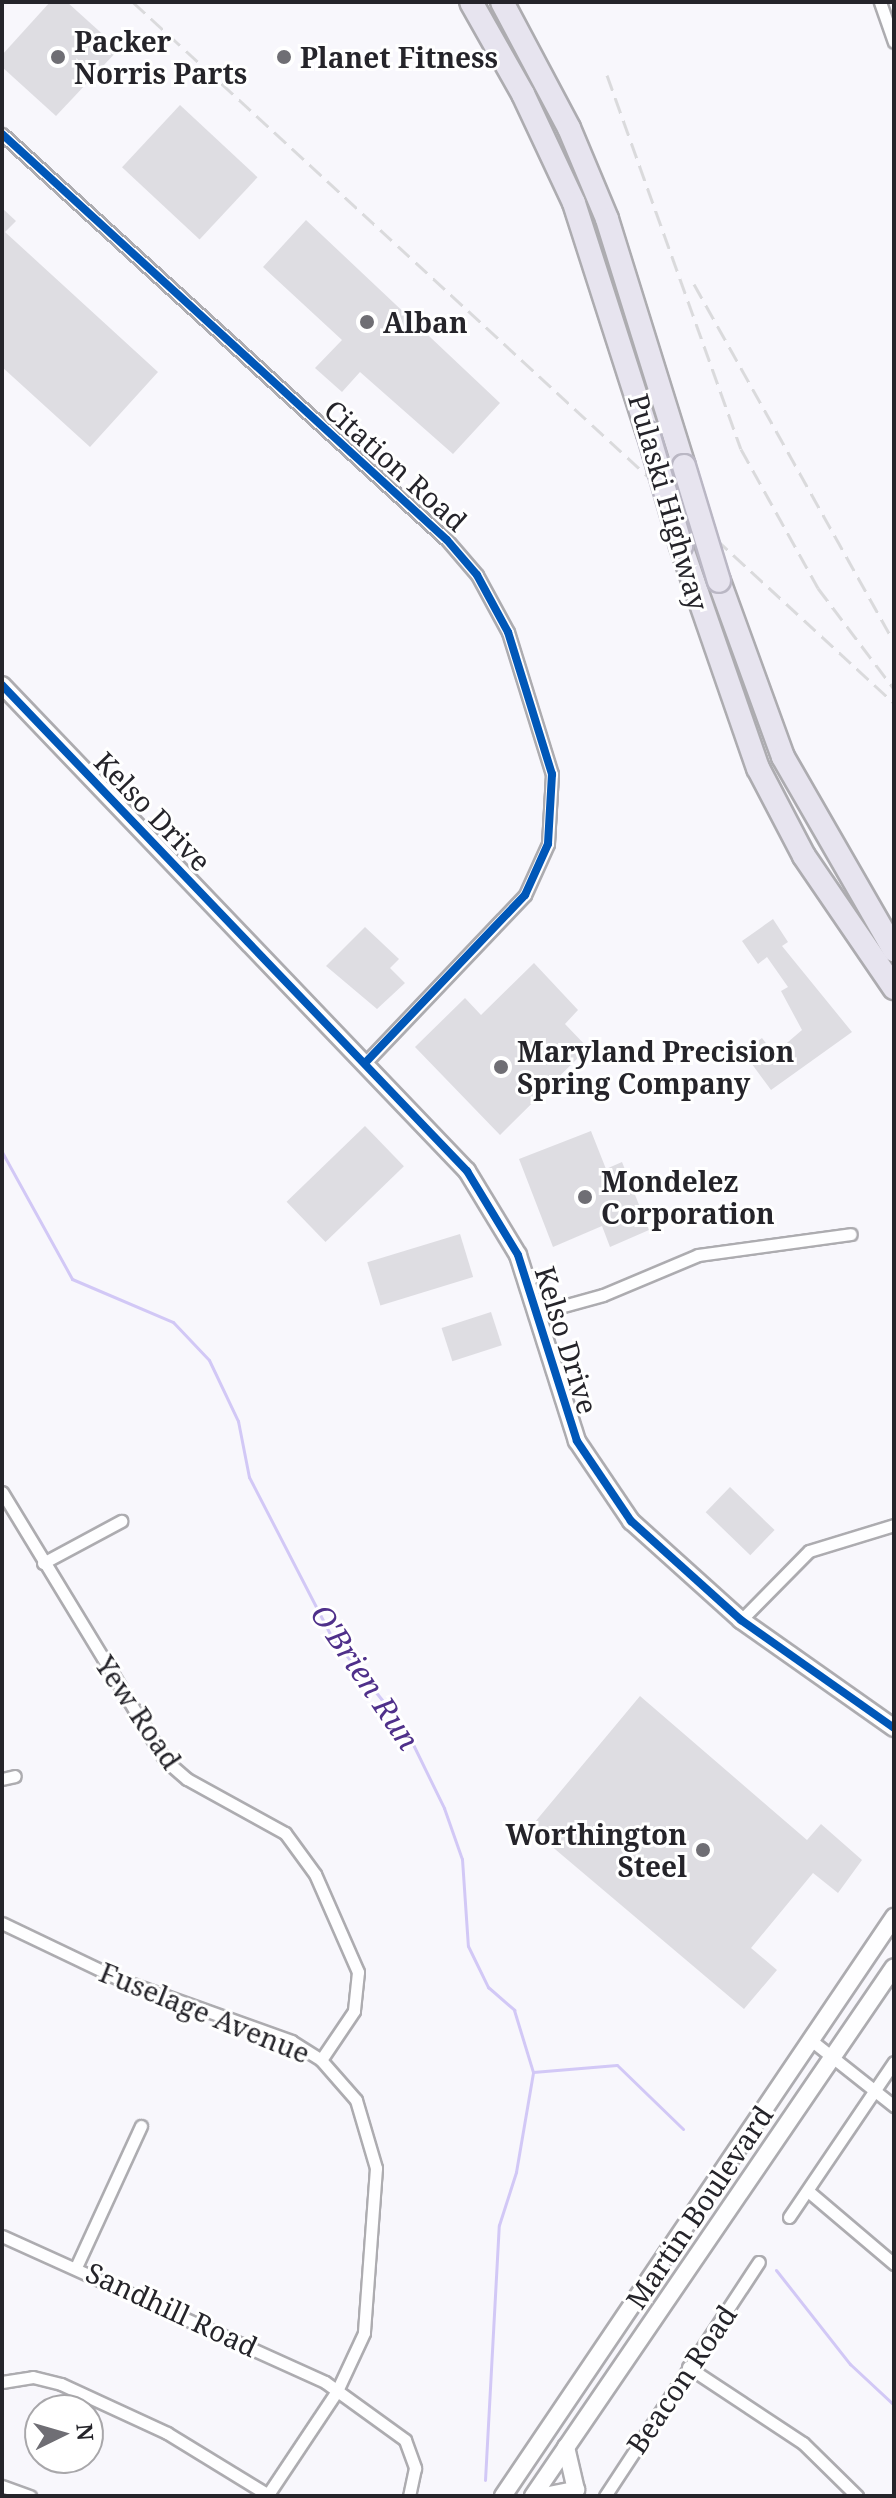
<!DOCTYPE html>
<style>
body{margin:0}
#map{position:relative;width:896px;height:2498px;overflow:hidden;background:#f8f7fc;font-family:"Noto Serif",serif}
div>[style]{position:absolute}
.stream>*{height:3px;margin:-1.5px;padding:0 1.5px;transform-origin:1.5px;border-radius:1.5px;background:#d2c8f6}
.building>*{inset:0;background:#dedde2;transform-origin:0 0}
.roads{filter:drop-shadow(2px 0 #adacb0) drop-shadow(-2px 0 #adacb0) drop-shadow(0 2px #adacb0) drop-shadow(0 -2px #adacb0)}
.street>*{height:11px;margin:-5.5px;padding:0 5.5px;transform-origin:5.5px;border-radius:5.5px;background:#fefeff}
.secondary>*{height:16px;margin:-8px;padding:0 8px;transform-origin:8px;border-radius:8px;background:#fefeff}
.highway>*{height:22px;margin:-11px;padding:0 11px;transform-origin:11px;border-radius:11px;background:#e7e4ef}
.rail>*{height:3px;margin-top:-1.5px;transform-origin:0;background:repeating-linear-gradient(90deg,#dadadc 0 16px,transparent 0 24px)}
.bridges{filter:drop-shadow(2px 0 #bab7c4) drop-shadow(-2px 0 #bab7c4) drop-shadow(0 2px #bab7c4) drop-shadow(0 -2px #bab7c4)}
.highway-bridge>*{height:22px;margin:-11px;padding:0 11px;transform-origin:11px;border-radius:11px;background:#e7e4ef}
.cycleway>*{height:8px;margin:-4px;padding:0 4px;transform-origin:4px;border-radius:4px;background:#0057b8}
.dots>*{width:22px;height:22px;translate:-50% -50%;box-sizing:border-box;border:4px solid #fff;border-radius:50%}
span{translate:-50% -50%;white-space:nowrap;text-align:center;line-height:1.15;-webkit-text-stroke:6px #fff;paint-order:stroke}
.poi-label{font-size:28px;color:#25242a;font-weight:700}
.left{translate:0 -50%;text-align:left}
.right{translate:-100% -50%;text-align:right}
.street-label{font-size:28px;color:#25242a}
.water-label{font-size:30px;color:#4f308a;font-style:italic}
.frame{position:absolute;inset:0;border:4px solid #25242a;pointer-events:none}
.north{position:absolute;left:24px;top:2394px;width:80px;height:80px;box-sizing:border-box;background:#fff;border:2px solid #a8a7aa;border-radius:50%;rotate:85deg;font-size:22px;font-weight:700;line-height:32px;text-align:center;color:#25242a}
.north::after{content:'';display:block;margin:auto;width:28px;height:36px;background:#6f6e74;clip-path:polygon(50% 0,100% 100%,50% 72%,0 100%)}
</style>
<div id="map">
<div class="stream">
<i style="left:2px;top:1152px;width:145px;rotate:61.1deg"></i>
<i style="left:72px;top:1279px;width:110px;rotate:23.1deg"></i>
<i style="left:173px;top:1322px;width:52px;rotate:46.5deg"></i>
<i style="left:209px;top:1360px;width:68px;rotate:64.6deg"></i>
<i style="left:238px;top:1421px;width:57px;rotate:78.9deg"></i>
<i style="left:249px;top:1477px;width:179px;rotate:62.7deg"></i>
<i style="left:331px;top:1636px;width:120px;rotate:51.4deg"></i>
<i style="left:406px;top:1730px;width:87px;rotate:64deg"></i>
<i style="left:444px;top:1808px;width:54px;rotate:70.6deg"></i>
<i style="left:462px;top:1859px;width:87px;rotate:86.1deg"></i>
<i style="left:468px;top:1946px;width:46px;rotate:64deg"></i>
<i style="left:488px;top:1987px;width:35px;rotate:41deg"></i>
<i style="left:514px;top:2010px;width:65px;rotate:73deg"></i>
<i style="left:533px;top:2072px;width:84px;rotate:-4.8deg"></i>
<i style="left:617px;top:2065px;width:92px;rotate:44.1deg"></i>
<i style="left:776px;top:2270px;width:120px;rotate:51.8deg"></i>
<i style="left:850px;top:2364px;width:60px;rotate:43deg"></i>
<i style="left:485px;top:2480px;width:255px;rotate:-86.9deg"></i>
<i style="left:499px;top:2225px;width:56px;rotate:-72.2deg"></i>
<i style="left:516px;top:2172px;width:100px;rotate:-80.3deg"></i>
</div>
<div class="building">
<i style="clip-path:polygon(50px 2px,67px 2px,119px 49px,56px 116px,2px 67px,2px 55px)"></i>
<i style="left:180px;top:105px;width:106px;height:85px;rotate:43deg"></i>
<i style="clip-path:polygon(2px 208px,16px 221px,5px 232px,158px 372px,90px 447px,2px 367px)"></i>
<i style="clip-path:polygon(306px 220px,500px 403px,453px 454px,360px 372px,342px 392px,315px 368px,342px 340px,263px 267px)"></i>
<i style="clip-path:polygon(773px 919px,788px 942px,782px 946px,852px 1032px,771px 1090px,743px 1052px,762px 1038px,774px 1054px,802px 1030px,781px 991px,788px 987px,767px 957px,758px 964px,742px 941px)"></i>
<i style="clip-path:polygon(365px 927px,399px 959px,390px 968px,405px 983px,377px 1009px,326px 966px)"></i>
<i style="clip-path:polygon(534px 963px,578px 1010px,565px 1024px,588px 1048px,500px 1135px,415px 1047px,465px 998px,481px 1015px)"></i>
<i style="left:365px;top:1126px;width:56px;height:109px;rotate:46deg"></i>
<i style="clip-path:polygon(591px 1131px,606px 1169px,622px 1162px,649px 1230px,610px 1247px,602px 1226px,553px 1247px,519px 1159px)"></i>
<i style="left:460px;top:1234px;width:45px;height:97px;rotate:73deg"></i>
<i style="left:491px;top:1312px;width:35px;height:52px;rotate:72deg"></i>
<i style="left:730px;top:1487px;width:62px;height:35px;rotate:44deg"></i>
<i style="clip-path:polygon(640px 1696px,807px 1840px,821px 1824px,862px 1860px,838px 1893px,813px 1873px,751px 1948px,777px 1970px,744px 2009px,530px 1828px)"></i>
</div>
<div class="roads">
<div class="street">
<i style="left:880px;top:2px;width:42px;rotate:70.7deg"></i>
<i style="left:2px;top:134px;width:602px;rotate:42.38deg"></i>
<i style="left:447px;top:540px;width:46px;rotate:49.4deg"></i>
<i style="left:477px;top:575px;width:65px;rotate:61.5deg"></i>
<i style="left:508px;top:632px;width:149px;rotate:72.8deg"></i>
<i style="left:552px;top:774px;width:70px;rotate:93.3deg"></i>
<i style="left:548px;top:844px;width:56px;rotate:114.3deg"></i>
<i style="left:525px;top:895px;width:232px;rotate:133.6deg"></i>
<i style="left:538px;top:1313px;width:67px;rotate:-15.5deg"></i>
<i style="left:603px;top:1295px;width:103px;rotate:-22.8deg"></i>
<i style="left:698px;top:1255px;width:154px;rotate:-7.8deg"></i>
<i style="left:2px;top:1492px;width:314px;rotate:58.7deg"></i>
<i style="left:165px;top:1760px;width:29px;rotate:41deg"></i>
<i style="left:187px;top:1779px;width:112px;rotate:28.9deg"></i>
<i style="left:285px;top:1833px;width:51px;rotate:53.8deg"></i>
<i style="left:315px;top:1874px;width:107px;rotate:66.3deg"></i>
<i style="left:358px;top:1972px;width:39px;rotate:96deg"></i>
<i style="left:354px;top:2011px;width:59px;rotate:124deg"></i>
<i style="left:43px;top:1563px;width:89px;rotate:-28.3deg"></i>
<i style="left:741px;top:1620px;width:97px;rotate:-45.4deg"></i>
<i style="left:809px;top:1551px;width:89px;rotate:-17deg"></i>
<i style="left:2px;top:1779px;width:13px;rotate:-13deg"></i>
<i style="left:2px;top:1923px;width:132px;rotate:25.6deg"></i>
<i style="left:121px;top:1980px;width:181px;rotate:19.7deg"></i>
<i style="left:291px;top:2041px;width:36px;rotate:32deg"></i>
<i style="left:321px;top:2060px;width:53px;rotate:48.8deg"></i>
<i style="left:356px;top:2100px;width:71px;rotate:73.6deg"></i>
<i style="left:376px;top:2168px;width:165px;rotate:94.2deg"></i>
<i style="left:364px;top:2333px;width:64px;rotate:115deg"></i>
<i style="left:337px;top:2391px;width:126px;rotate:123.7deg"></i>
<i style="left:812px;top:2041px;width:105px;rotate:38.4deg"></i>
<i style="left:808px;top:2191px;width:113px;rotate:40.3deg"></i>
<i style="left:789px;top:2217px;width:187px;rotate:-55.9deg"></i>
<i style="left:2px;top:2236px;width:354px;rotate:24.3deg"></i>
<i style="left:325px;top:2382px;width:99px;rotate:35.9deg"></i>
<i style="left:405px;top:2440px;width:30px;rotate:70deg"></i>
<i style="left:415px;top:2468px;width:29px;rotate:102deg"></i>
<i style="left:77px;top:2265px;width:153px;rotate:-65.3deg"></i>
<i style="left:688px;top:2367px;width:138px;rotate:33.5deg"></i>
<i style="left:803px;top:2443px;width:76px;rotate:44.5deg"></i>
<i style="left:2px;top:2382px;width:31px;rotate:-9deg"></i>
<i style="left:33px;top:2377px;width:29px;rotate:14deg"></i>
<i style="left:61px;top:2384px;width:117px;rotate:24.8deg"></i>
<i style="left:167px;top:2433px;width:119px;rotate:31.5deg"></i>
<i style="left:2px;top:2486px;width:30px;rotate:20deg"></i>
<i style="left:605px;top:2496px;width:280px;rotate:-56.7deg"></i>
</div>
<div class="secondary">
<i style="left:2px;top:685px;width:673px;rotate:46.27deg"></i>
<i style="left:467px;top:1171px;width:98px;rotate:58.7deg"></i>
<i style="left:518px;top:1255px;width:195px;rotate:72.4deg"></i>
<i style="left:577px;top:1441px;width:97px;rotate:56deg"></i>
<i style="left:631px;top:1521px;width:148px;rotate:42deg"></i>
<i style="left:741px;top:1620px;width:187px;rotate:35.2deg"></i>
<i style="left:566px;top:2447px;width:44px;rotate:76.9deg"></i>
<i style="left:503px;top:2496px;width:699px;rotate:-55.97deg"></i>
<i style="left:533px;top:2496px;width:640px;rotate:-55.69deg"></i>
<i style="left:544px;top:2496px;width:33px;rotate:-11deg"></i>
</div>
<div class="highway">
<i style="left:471px;top:2px;width:106px;rotate:60.5deg"></i>
<i style="left:523px;top:94px;width:120px;rotate:64.9deg"></i>
<i style="left:574px;top:203px;width:242px;rotate:72.2deg"></i>
<i style="left:502px;top:2px;width:143px;rotate:62deg"></i>
<i style="left:569px;top:128px;width:99px;rotate:67.3deg"></i>
<i style="left:607px;top:219px;width:259px;rotate:72.7deg"></i>
<i style="left:681px;top:546px;width:235px;rotate:70.9deg"></i>
<i style="left:758px;top:768px;width:99px;rotate:62.4deg"></i>
<i style="left:804px;top:856px;width:160px;rotate:55.7deg"></i>
<i style="left:719px;top:581px;width:187px;rotate:70deg"></i>
<i style="left:783px;top:757px;width:223px;rotate:60.1deg"></i>
</div>
</div>
<div class="rail">
<i style="left:133px;top:2px;width:1035px;rotate:42.65deg"></i>
<i style="left:607px;top:75px;width:397px;rotate:70.3deg"></i>
<i style="left:741px;top:449px;width:159px;rotate:61deg"></i>
<i style="left:818px;top:588px;width:126px;rotate:53deg"></i>
<i style="left:694px;top:284px;width:410px;rotate:60.8deg"></i>
</div>
<div class="bridges">
<div class="highway-bridge">
<i style="left:648px;top:433px;width:118px;rotate:73.7deg"></i>
<i style="left:684px;top:466px;width:120px;rotate:73.1deg"></i>
</div>
</div>
<div class="cycleway">
<i style="left:2px;top:134px;width:602px;rotate:42.38deg"></i>
<i style="left:447px;top:540px;width:46px;rotate:49.4deg"></i>
<i style="left:477px;top:575px;width:65px;rotate:61.5deg"></i>
<i style="left:508px;top:632px;width:149px;rotate:72.8deg"></i>
<i style="left:552px;top:774px;width:70px;rotate:93.3deg"></i>
<i style="left:548px;top:844px;width:56px;rotate:114.3deg"></i>
<i style="left:525px;top:895px;width:232px;rotate:133.6deg"></i>
<i style="left:2px;top:685px;width:673px;rotate:46.27deg"></i>
<i style="left:467px;top:1171px;width:98px;rotate:58.7deg"></i>
<i style="left:518px;top:1255px;width:195px;rotate:72.4deg"></i>
<i style="left:577px;top:1441px;width:97px;rotate:56deg"></i>
<i style="left:631px;top:1521px;width:148px;rotate:42deg"></i>
<i style="left:741px;top:1620px;width:187px;rotate:35.2deg"></i>
</div>
<div class="dots">
<i style="left:58px;top:57px;background:#6f6e74"></i>
<i style="left:284px;top:57px;background:#6f6e74"></i>
<i style="left:367px;top:322px;background:#6f6e74"></i>
<i style="left:501px;top:1067px;background:#6f6e74"></i>
<i style="left:585px;top:1197px;background:#6f6e74"></i>
<i style="left:703px;top:1850px;background:#6f6e74"></i>
</div>
<div class="poi-label">
<span class="left" style="left:74px;top:57px">Packer<br>Norris Parts</span>
<span class="left" style="left:300px;top:57px">Planet Fitness</span>
<span class="left" style="left:383px;top:322px">Alban</span>
<span class="left" style="left:517px;top:1067px">Maryland Precision<br>Spring Company</span>
<span class="left" style="left:601px;top:1197px">Mondelez<br>Corporation</span>
<span class="right" style="left:687px;top:1850px">Worthington<br>Steel</span>
</div>
<div class="street-label">
<span style="left:396px;top:465px;rotate:42deg">Citation Road</span>
<span style="left:669px;top:502px;rotate:74deg">Pulaski Highway</span>
<span style="left:153px;top:811px;rotate:46deg">Kelso Drive</span>
<span style="left:567px;top:1340px;rotate:73deg">Kelso Drive</span>
<span style="left:139px;top:1712px;rotate:56deg">Yew Road</span>
<span style="left:205px;top:2012px;rotate:22deg">Fuselage Avenue</span>
<span style="left:699px;top:2207px;rotate:-56deg">Martin Boulevard</span>
<span style="left:172px;top:2309px;rotate:25deg">Sandhill Road</span>
<span style="left:681px;top:2379px;rotate:-56deg">Beacon Road</span>
</div>
<div class="water-label">
<span style="left:365px;top:1677px;rotate:56deg">O'Brien Run</span>
</div>
<div class="frame"></div>
<div class="north">N</div>
</div>
